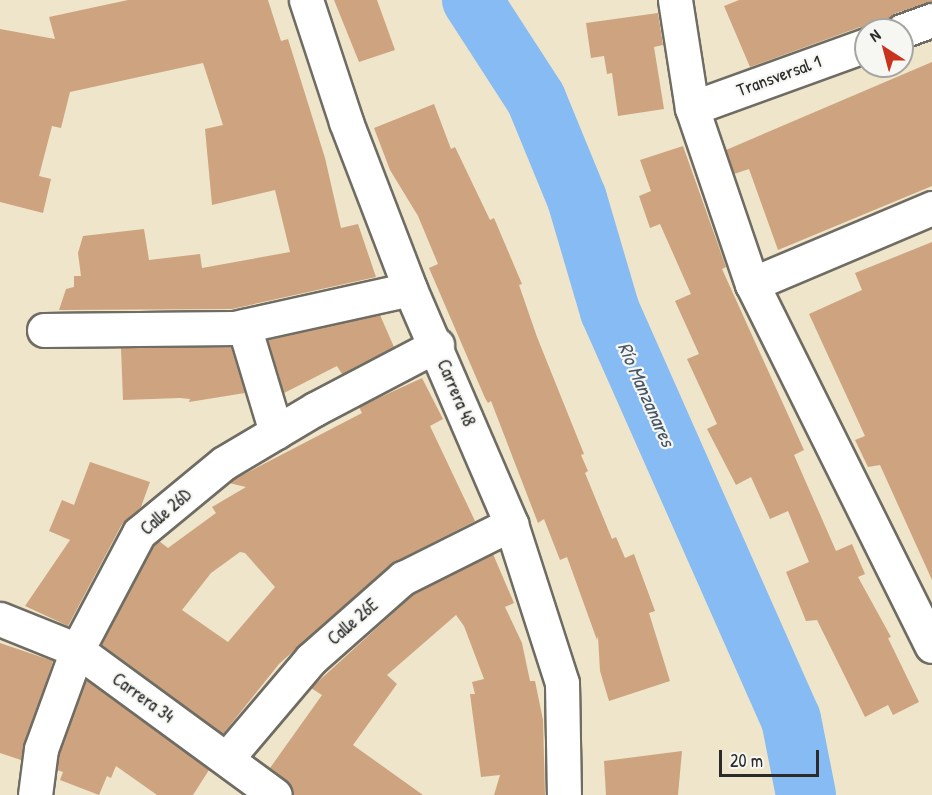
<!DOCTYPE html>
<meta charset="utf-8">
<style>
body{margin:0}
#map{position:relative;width:932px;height:795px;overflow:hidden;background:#eee5ca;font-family:"Patrick Hand",sans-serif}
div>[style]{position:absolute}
.river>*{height:60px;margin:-30px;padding:0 30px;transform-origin:30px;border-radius:30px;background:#86bbf4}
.building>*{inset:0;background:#cda47f}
.roads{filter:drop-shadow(2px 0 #6f6c63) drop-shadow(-2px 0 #6f6c63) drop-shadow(0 2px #6f6c63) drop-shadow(0 -2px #6f6c63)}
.street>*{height:33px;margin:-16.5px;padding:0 16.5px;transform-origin:16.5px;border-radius:16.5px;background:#fff}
span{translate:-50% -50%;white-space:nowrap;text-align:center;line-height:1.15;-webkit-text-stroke:4.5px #f6f6f2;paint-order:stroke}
.street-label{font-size:18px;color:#2b2b2b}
.water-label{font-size:20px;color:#465667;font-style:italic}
.north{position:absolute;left:854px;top:18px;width:60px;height:60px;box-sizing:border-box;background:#f6f6f2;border:2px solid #a5a5a2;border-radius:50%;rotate:324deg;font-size:16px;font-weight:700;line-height:24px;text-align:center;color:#2b2b2b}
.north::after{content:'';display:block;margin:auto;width:21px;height:27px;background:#c8321e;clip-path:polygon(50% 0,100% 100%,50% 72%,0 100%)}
.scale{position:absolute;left:719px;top:750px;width:100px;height:27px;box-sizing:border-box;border:3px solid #2b2b2b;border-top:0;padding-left:8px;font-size:18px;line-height:21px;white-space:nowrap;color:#2b2b2b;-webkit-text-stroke:4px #f6f6f2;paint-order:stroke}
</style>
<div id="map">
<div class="river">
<i style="left:472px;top:0;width:118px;rotate:57.1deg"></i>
<i style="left:536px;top:99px;width:108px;rotate:67.7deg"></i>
<i style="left:577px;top:199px;width:117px;rotate:73.6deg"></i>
<i style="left:610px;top:311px;width:446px;rotate:66.1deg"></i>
<i style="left:791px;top:719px;width:77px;rotate:78.8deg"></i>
</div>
<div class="building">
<i style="clip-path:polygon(128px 0,268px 0,281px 41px,288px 39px,325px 158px,341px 228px,358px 224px,376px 277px,232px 309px,59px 310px,66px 289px,74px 287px,74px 276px,81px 276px,78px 253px,83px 236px,144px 229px,149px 260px,200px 254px,202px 268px,290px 252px,275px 190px,212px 205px,205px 129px,223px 125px,203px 63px,70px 92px,61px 128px,52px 126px,39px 176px,51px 179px,43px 213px,0 202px,0 29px,55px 39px,49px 17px)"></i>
<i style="clip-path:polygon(334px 0,377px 0,395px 50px,359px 62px)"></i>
<i style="clip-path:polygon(739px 0,932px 0,932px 2px,896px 13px,876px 29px,860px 27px,750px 67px,724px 6px)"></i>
<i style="clip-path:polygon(658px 13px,663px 45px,654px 47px,664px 109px,618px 116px,612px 73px,607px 74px,604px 56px,591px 58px,586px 23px)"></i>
<i style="clip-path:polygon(932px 62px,932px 186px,778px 250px,749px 169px,734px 174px,726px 150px)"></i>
<i style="clip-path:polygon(434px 104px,451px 149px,455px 147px,490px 220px,494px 218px,522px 284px,519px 285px,537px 337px,584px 454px,581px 455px,588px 471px,585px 473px,612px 539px,616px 537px,625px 558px,634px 554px,655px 611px,649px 613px,670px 681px,609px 701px,600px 671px,598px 636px,597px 640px,567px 557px,560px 560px,544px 519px,538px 523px,491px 401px,488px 403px,485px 398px,429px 268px,438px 264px,418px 216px,390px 170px,374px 128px)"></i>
<i style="clip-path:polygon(683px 146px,726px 267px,722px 269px,804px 450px,794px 455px,836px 551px,852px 544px,865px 574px,858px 577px,891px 637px,888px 638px,919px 702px,893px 715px,888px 705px,865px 717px,817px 620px,806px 621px,786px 572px,809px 562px,788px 511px,770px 519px,751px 477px,736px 485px,707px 429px,717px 424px,687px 359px,699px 354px,675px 301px,691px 294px,660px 224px,650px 228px,639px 196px,651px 191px,640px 160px)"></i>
<i style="clip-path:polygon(932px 242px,932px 580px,880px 465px,868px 467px,855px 440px,865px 436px,809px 314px,862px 290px,855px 273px)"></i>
<i style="clip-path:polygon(380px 315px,394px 347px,342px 374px,337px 366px,284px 393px,268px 340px)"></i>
<i style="clip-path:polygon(231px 347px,245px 393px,189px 402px,190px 399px,180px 398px,123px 400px,121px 348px)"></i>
<i style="clip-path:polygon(evenodd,422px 378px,443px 419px,430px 426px,475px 521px,391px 564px,279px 664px,223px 734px,101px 644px,154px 545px,159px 541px,168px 548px,216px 513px,212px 507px,246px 487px,229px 483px,233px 480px,362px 413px,359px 407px,422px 378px,240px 552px,245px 553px,275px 587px,228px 642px,182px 610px,211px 573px,240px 552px)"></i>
<i style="clip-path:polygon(90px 462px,150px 482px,141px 507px,122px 524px,68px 626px,25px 606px,70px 540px,49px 531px,62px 500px,74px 505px)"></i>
<i style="clip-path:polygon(493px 554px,514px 603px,505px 607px,522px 643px,530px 681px,535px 681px,543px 720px,545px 795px,494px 795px,500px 775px,481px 777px,470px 694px,475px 694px,472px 682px,484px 679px,464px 626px,456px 615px,387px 675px,397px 684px,353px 745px,423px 795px,293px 795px,286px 780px,270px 768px,322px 695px,311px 688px,414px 594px)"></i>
<i style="clip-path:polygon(0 643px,53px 661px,21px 760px,0 753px)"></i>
<i style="clip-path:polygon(86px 680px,209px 770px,193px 795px,157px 795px,116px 766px,111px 778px,107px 776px,99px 795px,60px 780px,63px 772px,57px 770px,59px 753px)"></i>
<i style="clip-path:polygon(682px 751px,678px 795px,606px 795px,604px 761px)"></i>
</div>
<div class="roads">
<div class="street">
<i style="left:306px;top:0;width:128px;rotate:71.8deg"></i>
<i style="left:346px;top:122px;width:179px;rotate:69deg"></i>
<i style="left:410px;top:289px;width:256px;rotate:66.7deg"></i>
<i style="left:511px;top:524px;width:167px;rotate:72.2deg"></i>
<i style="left:562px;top:683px;width:112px;rotate:89deg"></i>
<i style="left:675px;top:0;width:109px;rotate:81.1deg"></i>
<i style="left:692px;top:108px;width:186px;rotate:71.2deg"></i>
<i style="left:752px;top:284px;width:404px;rotate:63.6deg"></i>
<i style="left:902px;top:31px;width:32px;rotate:-20deg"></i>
<i style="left:692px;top:108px;width:185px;rotate:-19.9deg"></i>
<i style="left:752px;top:284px;width:195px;rotate:-22.9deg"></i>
<i style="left:244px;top:326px;width:111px;rotate:73.2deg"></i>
<i style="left:44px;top:330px;width:190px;rotate:-0.6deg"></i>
<i style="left:234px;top:328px;width:180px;rotate:-12.5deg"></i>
<i style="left:0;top:619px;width:83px;rotate:21.9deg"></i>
<i style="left:77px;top:650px;width:245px;rotate:36.2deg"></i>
<i style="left:227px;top:758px;width:130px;rotate:-49.7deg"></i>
<i style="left:311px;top:659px;width:123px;rotate:-41.4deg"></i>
<i style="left:403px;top:578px;width:121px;rotate:-26.6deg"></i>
<i style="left:35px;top:795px;width:46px;rotate:-82.6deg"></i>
<i style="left:41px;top:749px;width:105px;rotate:-70deg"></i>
<i style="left:77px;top:650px;width:132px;rotate:-62.1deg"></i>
<i style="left:139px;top:533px;width:110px;rotate:-39.5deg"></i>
<i style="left:224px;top:463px;width:106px;rotate:-30.7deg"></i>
<i style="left:315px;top:409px;width:138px;rotate:-27.7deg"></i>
</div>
</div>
<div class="street-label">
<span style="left:779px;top:76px;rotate:-20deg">Transversal 1</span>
<span style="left:456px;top:393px;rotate:67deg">Carrera 48</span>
<span style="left:166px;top:512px;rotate:-41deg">Calle 26D</span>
<span style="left:353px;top:622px;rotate:-41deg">Calle 26E</span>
<span style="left:143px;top:698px;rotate:36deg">Carrera 34</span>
</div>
<div class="water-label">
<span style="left:647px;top:394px;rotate:66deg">Río Manzanares</span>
</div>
<div class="north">N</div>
<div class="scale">20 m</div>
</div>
